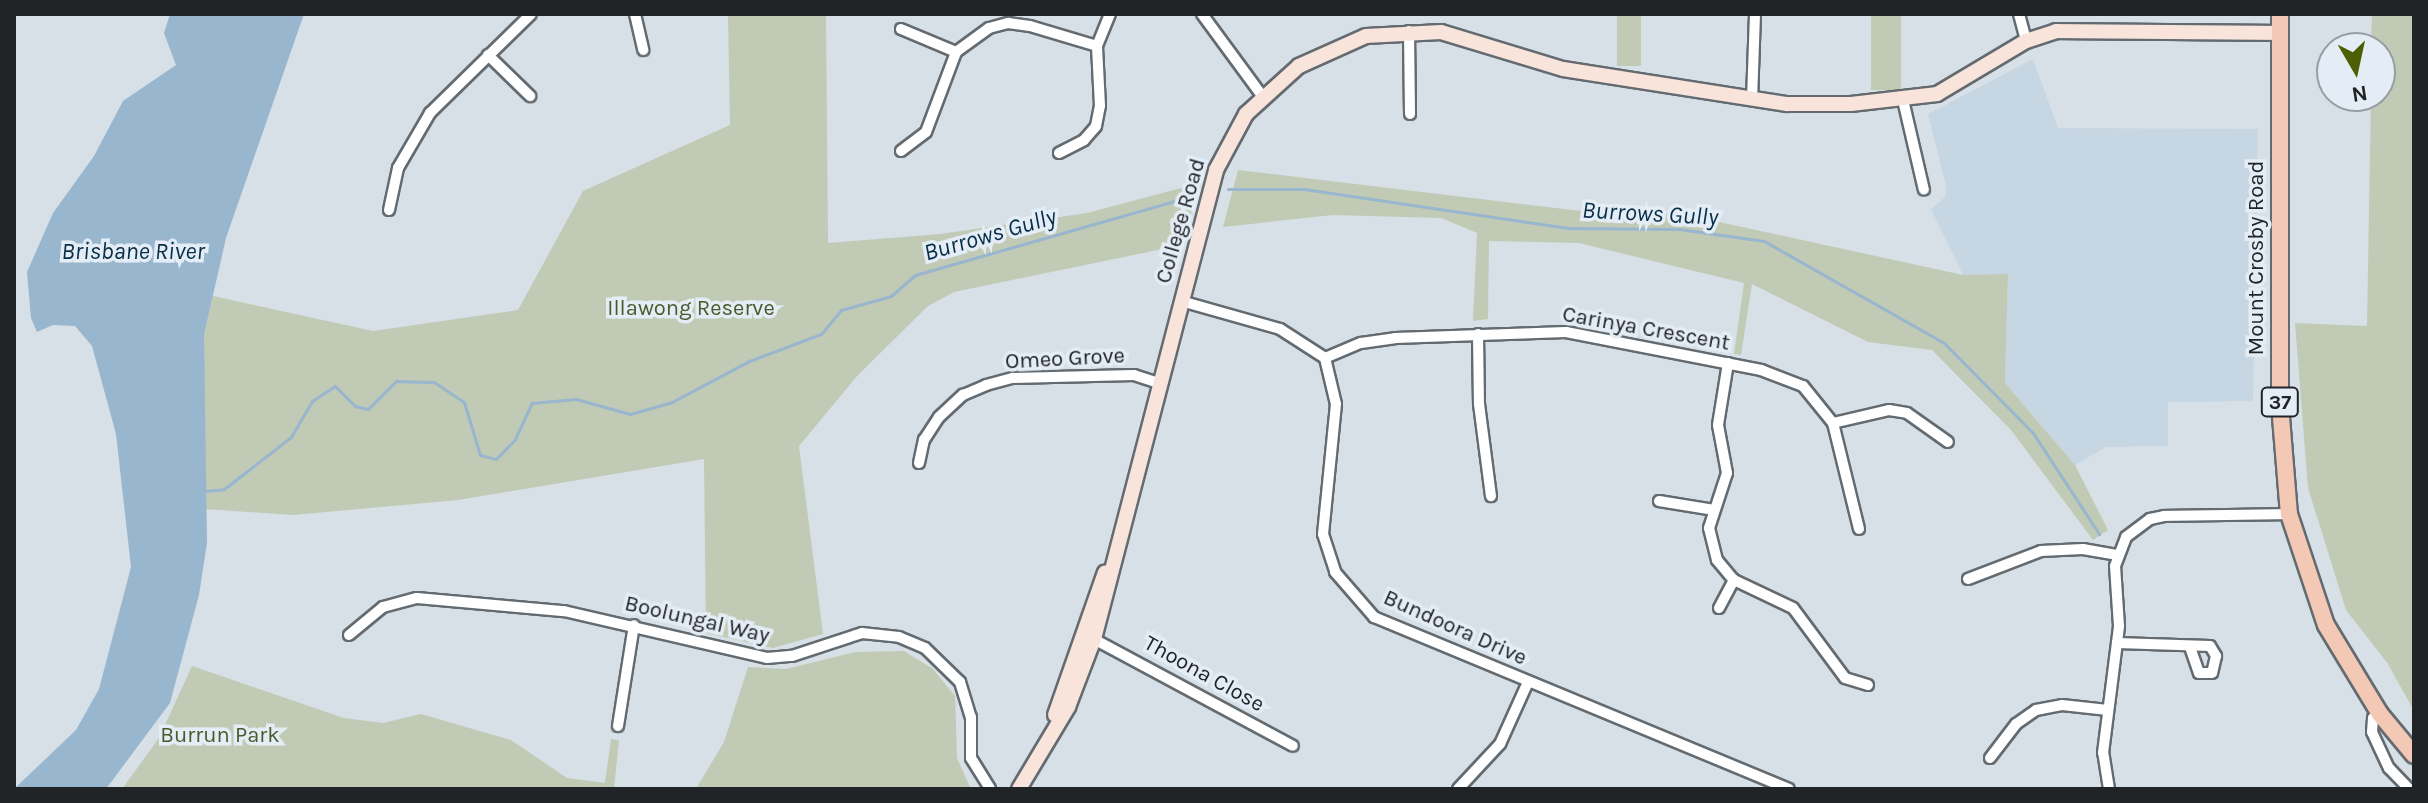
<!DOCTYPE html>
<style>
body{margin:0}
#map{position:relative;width:2428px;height:803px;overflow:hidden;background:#d7e0e7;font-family:Karla,sans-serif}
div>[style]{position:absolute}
.built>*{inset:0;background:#c7d6e3}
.green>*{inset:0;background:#c0cab4;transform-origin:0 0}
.water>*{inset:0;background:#99b6cf}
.stream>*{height:3px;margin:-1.5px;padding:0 1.5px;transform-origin:1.5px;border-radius:1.5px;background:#99b6cf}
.roads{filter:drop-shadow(2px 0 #636b71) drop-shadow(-2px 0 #636b71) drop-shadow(0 2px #636b71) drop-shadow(0 -2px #636b71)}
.minor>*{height:10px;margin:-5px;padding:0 5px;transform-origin:5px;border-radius:5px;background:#fff}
.secondary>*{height:14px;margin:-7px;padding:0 7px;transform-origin:7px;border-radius:7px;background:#f9e4db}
.primary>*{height:16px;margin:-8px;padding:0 8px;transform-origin:8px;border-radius:8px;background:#f3c9b6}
span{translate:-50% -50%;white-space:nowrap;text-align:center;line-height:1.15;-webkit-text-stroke:7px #e4edf5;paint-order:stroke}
.shield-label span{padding:2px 6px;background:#e4edf5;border:2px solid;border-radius:6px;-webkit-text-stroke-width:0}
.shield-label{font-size:20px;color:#212427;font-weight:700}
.street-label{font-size:22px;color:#212427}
.park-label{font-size:22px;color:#485c2a}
.water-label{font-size:24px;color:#072e47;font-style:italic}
.frame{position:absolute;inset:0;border:16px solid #212427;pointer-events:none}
.north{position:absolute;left:2316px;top:32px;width:80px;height:80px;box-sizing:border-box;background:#e4edf5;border:2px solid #969da3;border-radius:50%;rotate:171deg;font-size:22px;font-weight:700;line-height:32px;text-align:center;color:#212427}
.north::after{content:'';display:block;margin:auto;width:28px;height:36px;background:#4c5f05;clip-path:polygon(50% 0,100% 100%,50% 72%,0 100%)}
</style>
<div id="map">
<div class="built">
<i style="clip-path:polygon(2033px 59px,2058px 128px,2258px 129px,2253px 401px,2168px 402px,2168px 446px,2106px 447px,2075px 465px,2005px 383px,2008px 275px,1963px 275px,1931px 209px,1945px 197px,1946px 186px,1928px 114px)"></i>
</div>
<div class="green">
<i style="clip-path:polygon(728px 14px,826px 14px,828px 243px,940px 234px,1087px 213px,1200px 183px,1182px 245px,954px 292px,928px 306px,858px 375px,799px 446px,823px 634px,773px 648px,706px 633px,704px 459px,458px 500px,293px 515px,204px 509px,204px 335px,213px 296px,373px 331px,518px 310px,583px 191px,730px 125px)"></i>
<i style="left:1617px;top:14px;width:24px;height:52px"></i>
<i style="left:1871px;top:14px;width:30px;height:76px"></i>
<i style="clip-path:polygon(2372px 14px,2414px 14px,2414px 711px,2388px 664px,2346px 610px,2308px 488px,2295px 323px,2367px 326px,2371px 96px,2380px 96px,2380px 48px,2371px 48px)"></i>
<i style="clip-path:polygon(1238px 170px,1615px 215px,1678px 213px,1963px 275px,2008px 274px,2005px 383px,2075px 465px,2108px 530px,2093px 540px,2011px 430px,1932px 350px,1868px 342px,1752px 284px,1741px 355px,1734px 354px,1744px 283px,1579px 243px,1489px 241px,1488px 319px,1473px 321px,1477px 233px,1441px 218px,1333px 215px,1223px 227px)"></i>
<i style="clip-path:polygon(904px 651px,933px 669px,955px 696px,957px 758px,971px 789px,696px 789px,724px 742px,748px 667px,786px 669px,855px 652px)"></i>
<i style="clip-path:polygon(192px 666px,344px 718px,383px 723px,421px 714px,511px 740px,567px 778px,605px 783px,611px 739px,619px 740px,614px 789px,122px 789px,159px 738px)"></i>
</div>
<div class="water">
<i style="clip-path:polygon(170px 14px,304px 14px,226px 238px,204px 335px,207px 543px,199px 595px,170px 703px,106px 789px,14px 789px,76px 730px,99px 689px,131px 567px,116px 434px,92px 346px,75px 326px,53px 325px,37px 332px,31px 318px,27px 272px,53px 213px,94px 156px,123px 101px,176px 65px,164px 33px)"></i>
</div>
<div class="stream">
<i style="left:1228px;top:189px;width:76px"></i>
<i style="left:1304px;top:189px;width:267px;rotate:8.4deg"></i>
<i style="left:1568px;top:228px;width:111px;rotate:0.5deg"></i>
<i style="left:1679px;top:229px;width:86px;rotate:8deg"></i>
<i style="left:1764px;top:241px;width:207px;rotate:29.5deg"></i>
<i style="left:1944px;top:343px;width:127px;rotate:45.3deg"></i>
<i style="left:2033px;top:433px;width:121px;rotate:56.8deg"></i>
<i style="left:203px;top:491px;width:21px;rotate:-5deg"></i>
<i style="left:224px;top:489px;width:85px;rotate:-37.8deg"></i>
<i style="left:291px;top:437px;width:42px;rotate:-59.7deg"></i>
<i style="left:312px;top:401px;width:27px;rotate:-33deg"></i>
<i style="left:335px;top:386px;width:28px;rotate:45deg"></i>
<i style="left:355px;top:406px;width:13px;rotate:13deg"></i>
<i style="left:368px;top:409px;width:40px;rotate:-45deg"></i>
<i style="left:396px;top:381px;width:38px;rotate:2deg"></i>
<i style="left:434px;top:382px;width:36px;rotate:34deg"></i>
<i style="left:464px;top:402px;width:55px;rotate:73.2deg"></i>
<i style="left:480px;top:455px;width:16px;rotate:14deg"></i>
<i style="left:496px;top:459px;width:28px;rotate:-46deg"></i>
<i style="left:515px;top:439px;width:40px;rotate:-65deg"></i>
<i style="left:532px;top:403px;width:44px;rotate:-5.2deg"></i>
<i style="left:576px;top:399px;width:56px;rotate:15.5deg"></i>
<i style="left:630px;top:414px;width:44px;rotate:-15.9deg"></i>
<i style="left:672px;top:402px;width:87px;rotate:-28deg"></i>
<i style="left:749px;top:361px;width:77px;rotate:-20.6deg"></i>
<i style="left:821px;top:334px;width:31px;rotate:-50deg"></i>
<i style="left:841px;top:310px;width:52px;rotate:-15.6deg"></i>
<i style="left:891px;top:296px;width:32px;rotate:-41deg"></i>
<i style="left:915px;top:275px;width:285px;rotate:-15.9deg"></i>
</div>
<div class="roads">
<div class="minor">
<i style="left:635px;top:14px;width:37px;rotate:77deg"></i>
<i style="left:1202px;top:14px;width:103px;rotate:53.7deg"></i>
<i style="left:2019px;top:14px;width:28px;rotate:75deg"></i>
<i style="left:901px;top:29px;width:60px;rotate:22.7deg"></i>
<i style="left:1409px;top:31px;width:83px;rotate:89.3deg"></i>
<i style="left:488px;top:55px;width:59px;rotate:44.3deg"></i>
<i style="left:1752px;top:100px;width:86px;rotate:-88deg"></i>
<i style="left:1903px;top:100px;width:92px;rotate:76.9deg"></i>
<i style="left:901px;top:151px;width:31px;rotate:-37deg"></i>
<i style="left:926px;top:132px;width:85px;rotate:-69.4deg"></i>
<i style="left:956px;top:52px;width:41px;rotate:-36deg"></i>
<i style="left:989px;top:28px;width:20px;rotate:-15deg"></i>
<i style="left:1008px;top:23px;width:22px;rotate:8deg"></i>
<i style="left:1030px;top:26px;width:70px;rotate:16.6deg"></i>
<i style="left:1059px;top:153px;width:28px;rotate:-27deg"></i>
<i style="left:1084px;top:140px;width:18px;rotate:-49deg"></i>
<i style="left:1096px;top:126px;width:20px;rotate:-79deg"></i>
<i style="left:1100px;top:106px;width:60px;rotate:-92.9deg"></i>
<i style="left:1097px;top:46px;width:35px;rotate:-68deg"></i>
<i style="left:389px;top:210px;width:43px;rotate:-77.9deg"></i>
<i style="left:398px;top:168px;width:64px;rotate:-59.8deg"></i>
<i style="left:430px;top:113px;width:141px;rotate:-44.4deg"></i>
<i style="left:1181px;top:301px;width:103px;rotate:15.8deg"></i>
<i style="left:1280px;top:329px;width:54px;rotate:32.8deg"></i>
<i style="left:1325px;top:358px;width:47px;rotate:76.6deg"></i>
<i style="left:1336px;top:404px;width:131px;rotate:95.7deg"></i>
<i style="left:1323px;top:534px;width:40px;rotate:72deg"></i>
<i style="left:1335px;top:572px;width:60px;rotate:49.1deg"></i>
<i style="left:1374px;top:617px;width:449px;rotate:22.5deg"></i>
<i style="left:1478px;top:334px;width:70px;rotate:89.2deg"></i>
<i style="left:1479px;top:404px;width:93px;rotate:82.6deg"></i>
<i style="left:1325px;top:358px;width:39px;rotate:-23deg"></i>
<i style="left:1361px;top:343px;width:34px;rotate:-8deg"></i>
<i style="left:1395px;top:338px;width:171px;rotate:-2deg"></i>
<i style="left:1566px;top:332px;width:199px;rotate:11deg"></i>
<i style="left:1761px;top:370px;width:45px;rotate:20.9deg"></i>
<i style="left:1803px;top:386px;width:48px;rotate:51deg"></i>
<i style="left:1833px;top:423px;width:109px;rotate:76.2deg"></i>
<i style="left:1728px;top:363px;width:63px;rotate:99.2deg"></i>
<i style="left:1718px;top:425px;width:49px;rotate:79.4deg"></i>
<i style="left:1727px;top:473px;width:58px;rotate:108.1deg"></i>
<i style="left:1709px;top:528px;width:33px;rotate:76deg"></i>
<i style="left:1717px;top:560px;width:26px;rotate:50deg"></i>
<i style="left:1734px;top:580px;width:65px;rotate:25.4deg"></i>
<i style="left:1793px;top:608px;width:87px;rotate:53.4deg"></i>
<i style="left:1845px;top:678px;width:24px;rotate:17deg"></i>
<i style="left:1833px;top:423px;width:57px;rotate:-13.1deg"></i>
<i style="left:1889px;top:410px;width:18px;rotate:9deg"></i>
<i style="left:1907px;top:413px;width:50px;rotate:35.3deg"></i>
<i style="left:919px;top:463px;width:24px;rotate:-78deg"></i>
<i style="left:924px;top:440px;width:27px;rotate:-57deg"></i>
<i style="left:939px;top:417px;width:33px;rotate:-43deg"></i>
<i style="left:963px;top:395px;width:25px;rotate:-23deg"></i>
<i style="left:986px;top:385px;width:28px;rotate:-15deg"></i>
<i style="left:1013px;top:378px;width:121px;rotate:-1.4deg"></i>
<i style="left:1134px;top:375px;width:25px;rotate:18deg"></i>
<i style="left:1659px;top:501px;width:56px;rotate:9.3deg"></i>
<i style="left:1968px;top:579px;width:78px;rotate:-21deg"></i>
<i style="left:2041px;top:551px;width:42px;rotate:-2.7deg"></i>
<i style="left:2083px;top:549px;width:34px;rotate:10deg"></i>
<i style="left:1719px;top:608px;width:32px;rotate:-62deg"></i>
<i style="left:349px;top:635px;width:44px;rotate:-39.5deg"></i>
<i style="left:383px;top:607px;width:35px;rotate:-15deg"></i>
<i style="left:417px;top:598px;width:148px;rotate:5.1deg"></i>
<i style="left:564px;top:611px;width:208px;rotate:13deg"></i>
<i style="left:767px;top:658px;width:25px;rotate:-5deg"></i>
<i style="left:792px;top:656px;width:74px;rotate:-18.2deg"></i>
<i style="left:862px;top:633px;width:37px;rotate:6deg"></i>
<i style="left:899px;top:637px;width:28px;rotate:23deg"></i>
<i style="left:925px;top:648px;width:49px;rotate:44.2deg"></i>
<i style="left:960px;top:682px;width:37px;rotate:73deg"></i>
<i style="left:971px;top:717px;width:41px;rotate:90deg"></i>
<i style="left:971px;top:758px;width:36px;rotate:58deg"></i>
<i style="left:1090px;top:637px;width:230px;rotate:28.2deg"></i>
<i style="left:2117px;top:643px;width:93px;rotate:1.8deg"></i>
<i style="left:2210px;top:646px;width:12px;rotate:59deg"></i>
<i style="left:2216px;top:656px;width:17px;rotate:103deg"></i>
<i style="left:2212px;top:673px;width:13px;rotate:180deg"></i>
<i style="left:2199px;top:673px;width:28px;rotate:-109deg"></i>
<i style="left:2380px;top:714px;width:8px;rotate:150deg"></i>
<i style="left:2373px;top:718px;width:14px;rotate:94deg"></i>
<i style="left:2372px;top:732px;width:40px;rotate:65deg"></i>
<i style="left:2389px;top:768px;width:29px;rotate:46deg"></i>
<i style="left:618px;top:726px;width:102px;rotate:-81deg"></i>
<i style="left:1990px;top:758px;width:43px;rotate:-52.6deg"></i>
<i style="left:2016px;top:724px;width:24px;rotate:-35deg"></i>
<i style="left:2036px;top:710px;width:26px;rotate:-11deg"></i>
<i style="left:2062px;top:705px;width:46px;rotate:6.2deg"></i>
<i style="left:1458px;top:789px;width:62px;rotate:-47deg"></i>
<i style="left:1500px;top:744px;width:68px;rotate:-65.7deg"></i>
<i style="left:2109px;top:789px;width:36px;rotate:-99deg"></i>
<i style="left:2103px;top:753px;width:128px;rotate:-82.8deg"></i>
<i style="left:2119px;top:626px;width:60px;rotate:-93.8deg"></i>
<i style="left:2115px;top:566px;width:31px;rotate:-69deg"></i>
<i style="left:2126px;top:537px;width:30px;rotate:-37deg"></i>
<i style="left:2150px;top:519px;width:14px;rotate:-12deg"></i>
<i style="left:2164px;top:516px;width:125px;rotate:-0.9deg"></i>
</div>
<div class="secondary">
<i style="left:1055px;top:715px;width:151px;rotate:-70.7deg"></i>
<i style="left:1019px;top:789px;width:96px;rotate:-59.1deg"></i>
<i style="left:1068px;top:707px;width:73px;rotate:-69.1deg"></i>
<i style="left:1094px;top:639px;width:485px;rotate:-75.4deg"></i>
<i style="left:1216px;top:170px;width:64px;rotate:-61.8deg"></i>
<i style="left:1246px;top:114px;width:72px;rotate:-42.2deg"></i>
<i style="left:1299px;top:66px;width:73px;rotate:-24.1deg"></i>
<i style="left:1366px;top:36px;width:75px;rotate:-3.1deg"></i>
<i style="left:1441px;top:32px;width:127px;rotate:16.9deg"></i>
<i style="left:1563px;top:69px;width:227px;rotate:8.9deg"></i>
<i style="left:1787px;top:104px;width:64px"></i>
<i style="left:1851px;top:104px;width:87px;rotate:-6.6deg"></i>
<i style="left:1937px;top:94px;width:104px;rotate:-30.8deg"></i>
<i style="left:2026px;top:41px;width:32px;rotate:-18deg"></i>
<i style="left:2056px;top:31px;width:223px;rotate:0.5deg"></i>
</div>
<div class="primary">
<i style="left:2280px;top:14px;width:391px;rotate:90deg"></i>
<i style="left:2280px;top:405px;width:109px;rotate:85.3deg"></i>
<i style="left:2289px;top:514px;width:117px;rotate:71.6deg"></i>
<i style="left:2326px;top:625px;width:104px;rotate:58.8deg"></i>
<i style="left:2380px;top:714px;width:53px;rotate:50.3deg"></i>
</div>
</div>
<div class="shield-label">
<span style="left:2280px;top:402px">37</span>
</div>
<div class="street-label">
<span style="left:1181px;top:221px;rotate:-74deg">College Road</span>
<span style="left:2257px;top:258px;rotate:-90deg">Mount Crosby Road</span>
<span style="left:1646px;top:329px;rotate:10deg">Carinya Crescent</span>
<span style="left:1065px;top:359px;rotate:-3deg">Omeo Grove</span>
<span style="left:697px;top:620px;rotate:13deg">Boolungal Way</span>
<span style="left:1455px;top:628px;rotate:24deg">Bundoora Drive</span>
<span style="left:1204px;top:674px;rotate:29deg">Thoona Close</span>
</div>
<div class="park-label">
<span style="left:691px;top:309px">Illawong Reserve</span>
<span style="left:220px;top:736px">Burrun Park</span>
</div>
<div class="water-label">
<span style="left:1650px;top:214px;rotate:3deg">Burrows Gully</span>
<span style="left:990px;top:235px;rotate:-16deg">Burrows Gully</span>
<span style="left:133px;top:252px">Brisbane River</span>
</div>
<div class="frame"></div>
<div class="north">N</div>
</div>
